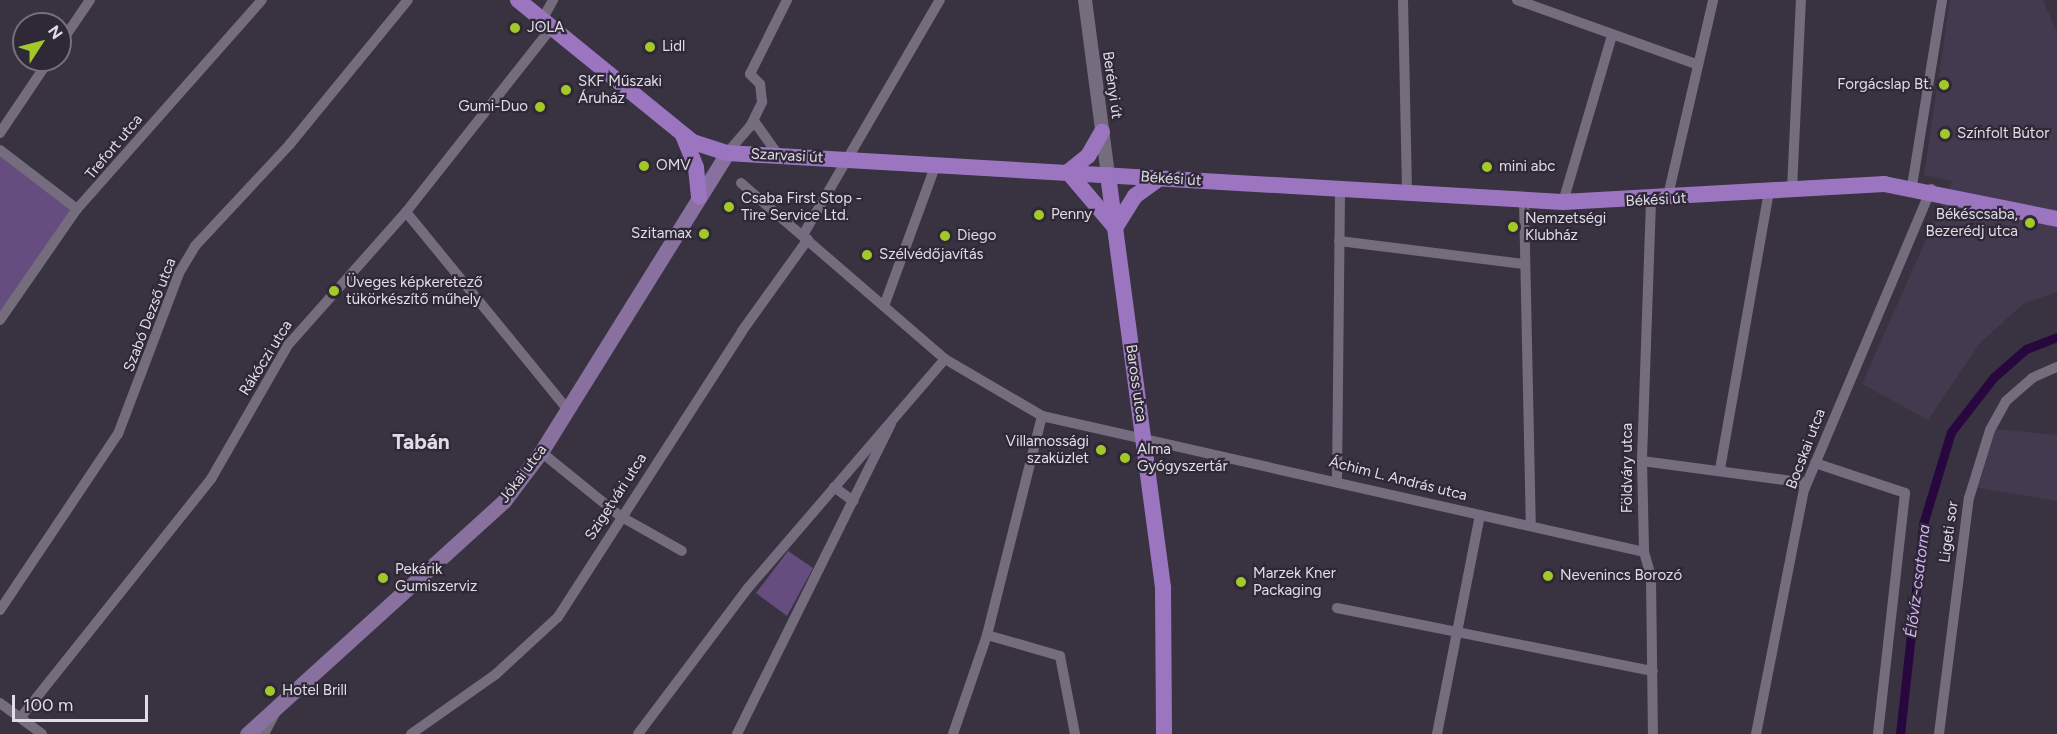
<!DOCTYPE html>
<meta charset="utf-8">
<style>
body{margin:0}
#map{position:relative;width:2057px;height:734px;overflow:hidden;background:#393241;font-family:Figtree,sans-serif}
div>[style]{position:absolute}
.built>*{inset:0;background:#443a4f}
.green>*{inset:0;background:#664d7f}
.canal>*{height:9px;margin:-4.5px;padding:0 4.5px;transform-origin:4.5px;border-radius:4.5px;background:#28073f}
.minor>*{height:10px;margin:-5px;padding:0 5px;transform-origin:5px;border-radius:5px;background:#756d7e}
.tertiary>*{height:14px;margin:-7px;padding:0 7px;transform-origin:7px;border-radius:7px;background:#756d7e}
.secondary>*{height:15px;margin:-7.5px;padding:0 7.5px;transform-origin:7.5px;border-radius:7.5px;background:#88719f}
.primary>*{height:16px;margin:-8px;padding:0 8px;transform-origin:8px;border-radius:8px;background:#9c75c1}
.dots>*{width:16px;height:16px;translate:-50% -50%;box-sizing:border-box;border:3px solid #2f2837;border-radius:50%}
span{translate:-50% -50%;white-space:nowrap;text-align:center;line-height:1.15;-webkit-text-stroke:4.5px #2f2837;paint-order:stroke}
.poi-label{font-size:15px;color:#e0dbe5}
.left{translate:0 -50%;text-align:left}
.right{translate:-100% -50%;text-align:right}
.street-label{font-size:15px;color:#e0dbe5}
.water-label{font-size:16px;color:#d2b3f3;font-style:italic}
.district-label{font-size:21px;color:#e0dbe5;font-weight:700}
.north{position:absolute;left:12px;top:12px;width:60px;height:60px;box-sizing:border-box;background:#2f2837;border:2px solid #76707d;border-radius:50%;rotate:54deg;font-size:16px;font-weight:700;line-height:24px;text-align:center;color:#e0dbe5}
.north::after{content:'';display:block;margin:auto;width:21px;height:27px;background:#a2c928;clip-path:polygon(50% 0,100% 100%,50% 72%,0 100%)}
.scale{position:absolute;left:12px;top:695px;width:136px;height:27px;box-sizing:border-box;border:3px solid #e0dbe5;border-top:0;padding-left:8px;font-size:18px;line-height:21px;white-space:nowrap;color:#e0dbe5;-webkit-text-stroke:4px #2f2837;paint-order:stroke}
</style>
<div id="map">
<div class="built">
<i style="clip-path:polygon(1950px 0,2043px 0,2057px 33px,2057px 292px,2023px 304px,1980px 343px,1928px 420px,1862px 384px,1952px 181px,1924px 175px)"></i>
<i style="clip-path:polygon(1996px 429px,2057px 435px,2057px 501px,1978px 488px)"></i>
</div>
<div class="green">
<i style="clip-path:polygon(0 152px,74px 209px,0 317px)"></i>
<i style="clip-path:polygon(788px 551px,813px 568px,787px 616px,756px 593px)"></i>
</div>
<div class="canal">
<i style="left:1900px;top:734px;width:211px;rotate:-83.7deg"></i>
<i style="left:1923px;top:524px;width:96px;rotate:-73.1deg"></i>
<i style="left:1951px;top:432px;width:70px;rotate:-52deg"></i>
<i style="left:1994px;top:377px;width:43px;rotate:-41.2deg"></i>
<i style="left:2026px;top:349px;width:33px;rotate:-21deg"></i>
</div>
<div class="minor">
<i style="left:1403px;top:0;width:194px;rotate:88.8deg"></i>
<i style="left:1517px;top:0;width:190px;rotate:19.7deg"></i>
<i style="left:542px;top:20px;width:23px;rotate:-61deg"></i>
<i style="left:60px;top:44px;width:53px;rotate:-55.7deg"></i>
<i style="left:754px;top:121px;width:43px;rotate:54.5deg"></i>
<i style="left:0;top:133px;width:88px;rotate:-56.1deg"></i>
<i style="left:0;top:150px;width:97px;rotate:37.5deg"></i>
<i style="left:727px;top:153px;width:35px;rotate:-49deg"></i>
<i style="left:750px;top:127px;width:28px;rotate:-64deg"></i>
<i style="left:762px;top:102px;width:18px;rotate:-96deg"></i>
<i style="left:760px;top:84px;width:14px;rotate:-135deg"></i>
<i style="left:750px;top:74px;width:83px;rotate:-63.4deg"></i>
<i style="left:741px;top:183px;width:269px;rotate:40.8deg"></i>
<i style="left:945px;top:359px;width:113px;rotate:30.4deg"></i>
<i style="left:1042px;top:416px;width:617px;rotate:12.73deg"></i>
<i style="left:1912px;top:186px;width:188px;rotate:-80.8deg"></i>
<i style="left:1792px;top:189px;width:189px;rotate:-87.3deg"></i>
<i style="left:1524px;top:200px;width:326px;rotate:88.8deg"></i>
<i style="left:1667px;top:200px;width:205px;rotate:-77deg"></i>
<i style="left:1651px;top:201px;width:260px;rotate:92deg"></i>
<i style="left:1642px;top:461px;width:91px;rotate:88.7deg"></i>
<i style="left:1644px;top:552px;width:25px;rotate:74deg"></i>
<i style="left:1651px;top:576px;width:158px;rotate:89.3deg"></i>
<i style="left:1563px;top:202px;width:174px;rotate:-73.6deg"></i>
<i style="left:406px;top:212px;width:254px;rotate:50.7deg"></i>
<i style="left:803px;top:235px;width:272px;rotate:-59.8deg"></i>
<i style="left:1339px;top:241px;width:186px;rotate:7.1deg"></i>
<i style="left:884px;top:306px;width:151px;rotate:-69.9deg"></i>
<i style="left:0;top:320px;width:135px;rotate:-55.3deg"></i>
<i style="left:77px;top:209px;width:279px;rotate:-48.5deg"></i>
<i style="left:541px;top:452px;width:102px;rotate:39deg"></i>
<i style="left:620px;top:516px;width:71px;rotate:29.4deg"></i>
<i style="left:1642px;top:461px;width:166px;rotate:7.6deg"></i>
<i style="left:1815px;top:463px;width:95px;rotate:18.4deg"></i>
<i style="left:1905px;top:493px;width:243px;rotate:96.4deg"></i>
<i style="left:1720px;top:469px;width:282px;rotate:-80deg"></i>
<i style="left:1337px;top:479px;width:288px;rotate:-89.4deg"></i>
<i style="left:834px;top:487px;width:24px;rotate:36deg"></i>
<i style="left:1337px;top:608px;width:322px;rotate:11.3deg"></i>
<i style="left:0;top:610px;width:212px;rotate:-56.2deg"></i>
<i style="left:118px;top:434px;width:172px;rotate:-69.2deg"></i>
<i style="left:179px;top:273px;width:31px;rotate:-59deg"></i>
<i style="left:195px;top:246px;width:139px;rotate:-47deg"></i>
<i style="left:290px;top:144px;width:186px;rotate:-50.7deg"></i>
<i style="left:987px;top:635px;width:76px;rotate:16deg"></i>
<i style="left:1060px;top:656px;width:79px;rotate:79.1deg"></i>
<i style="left:0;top:703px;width:52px;rotate:36.4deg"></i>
<i style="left:21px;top:717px;width:305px;rotate:-51.4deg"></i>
<i style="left:211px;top:479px;width:155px;rotate:-60.1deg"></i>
<i style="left:288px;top:345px;width:178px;rotate:-48.4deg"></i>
<i style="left:406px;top:212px;width:236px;rotate:-51.7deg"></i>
<i style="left:264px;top:734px;width:24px;rotate:-62deg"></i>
<i style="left:411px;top:734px;width:104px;rotate:-35.2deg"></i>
<i style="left:496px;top:674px;width:84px;rotate:-42.6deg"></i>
<i style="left:558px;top:617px;width:340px;rotate:-57.2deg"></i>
<i style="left:742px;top:331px;width:113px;rotate:-54.3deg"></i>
<i style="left:638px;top:734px;width:183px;rotate:-53deg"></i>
<i style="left:748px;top:588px;width:302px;rotate:-49.3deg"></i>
<i style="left:737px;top:734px;width:346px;rotate:-63.6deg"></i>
<i style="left:953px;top:734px;width:105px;rotate:-71deg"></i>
<i style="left:987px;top:635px;width:226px;rotate:-75.9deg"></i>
<i style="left:1437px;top:734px;width:223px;rotate:-78.9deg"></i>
<i style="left:1756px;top:734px;width:249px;rotate:-78.9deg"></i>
<i style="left:1804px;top:490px;width:327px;rotate:-67.1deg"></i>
<i style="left:1939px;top:734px;width:238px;rotate:-82.8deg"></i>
<i style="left:1969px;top:498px;width:71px;rotate:-72.8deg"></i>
<i style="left:1990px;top:430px;width:33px;rotate:-61deg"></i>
<i style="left:2006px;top:401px;width:35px;rotate:-41deg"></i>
<i style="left:2032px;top:378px;width:27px;rotate:-24deg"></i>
</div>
<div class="tertiary">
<i style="left:1085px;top:0;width:177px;rotate:82.5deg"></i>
</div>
<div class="secondary">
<i style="left:247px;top:734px;width:347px;rotate:-42.2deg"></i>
<i style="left:504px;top:501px;width:61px;rotate:-52.9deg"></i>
<i style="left:541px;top:452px;width:352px;rotate:-58.1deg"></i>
</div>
<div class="primary">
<i style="left:518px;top:0;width:225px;rotate:39.1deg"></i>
<i style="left:693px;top:142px;width:36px;rotate:18deg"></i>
<i style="left:727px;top:153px;width:837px;rotate:3.35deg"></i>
<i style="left:1563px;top:202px;width:322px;rotate:-3.2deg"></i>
<i style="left:1884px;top:184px;width:177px;rotate:11.4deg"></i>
<i style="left:683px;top:135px;width:35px;rotate:68deg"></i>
<i style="left:696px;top:168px;width:29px;rotate:84deg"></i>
<i style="left:1068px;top:172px;width:70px;rotate:49.7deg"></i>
<i style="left:1068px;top:172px;width:26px;rotate:-39deg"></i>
<i style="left:1088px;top:156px;width:28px;rotate:-60deg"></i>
<i style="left:1108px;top:175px;width:417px;rotate:82.4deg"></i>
<i style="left:1163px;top:588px;width:146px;rotate:89.6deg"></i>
<i style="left:1115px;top:228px;width:38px;rotate:-58deg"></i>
<i style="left:1135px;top:196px;width:29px;rotate:-36deg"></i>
</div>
<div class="dots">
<i style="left:515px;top:28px;background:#a2c928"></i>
<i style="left:650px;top:47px;background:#a2c928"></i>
<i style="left:1944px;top:85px;background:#a2c928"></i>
<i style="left:566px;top:90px;background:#a2c928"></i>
<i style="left:540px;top:107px;background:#a2c928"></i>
<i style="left:1945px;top:134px;background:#a2c928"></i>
<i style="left:644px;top:166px;background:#a2c928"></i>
<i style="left:1487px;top:167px;background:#a2c928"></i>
<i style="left:729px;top:207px;background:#a2c928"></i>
<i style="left:1039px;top:215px;background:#a2c928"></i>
<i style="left:2030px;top:223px;background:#a2c928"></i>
<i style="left:1513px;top:227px;background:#a2c928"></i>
<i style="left:704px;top:234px;background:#a2c928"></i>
<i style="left:945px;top:236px;background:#a2c928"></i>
<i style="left:867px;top:255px;background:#a2c928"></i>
<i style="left:334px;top:291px;background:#a2c928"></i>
<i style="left:1101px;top:450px;background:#a2c928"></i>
<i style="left:1125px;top:458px;background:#a2c928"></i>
<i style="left:1548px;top:576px;background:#a2c928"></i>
<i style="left:383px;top:578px;background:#a2c928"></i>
<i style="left:1241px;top:582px;background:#a2c928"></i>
<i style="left:270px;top:691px;background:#a2c928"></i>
</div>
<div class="poi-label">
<span class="left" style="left:527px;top:28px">JOLA</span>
<span class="left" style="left:662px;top:47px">Lidl</span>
<span class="left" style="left:578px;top:90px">SKF Műszaki<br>Áruház</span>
<span class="right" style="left:1932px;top:85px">Forgácslap Bt.</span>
<span class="right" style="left:528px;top:107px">Gumi-Duo</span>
<span class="left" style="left:1957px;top:134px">Színfolt Bútor</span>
<span class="left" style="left:656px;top:166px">OMV</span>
<span class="left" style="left:1499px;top:167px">mini abc</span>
<span class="left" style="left:741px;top:207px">Csaba First Stop -<br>Tire Service Ltd.</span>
<span class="right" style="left:2018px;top:223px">Békéscsaba,<br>Bezerédj utca</span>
<span class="left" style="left:1051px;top:215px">Penny</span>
<span class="left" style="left:1525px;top:227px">Nemzetségi<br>Klubház</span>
<span class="right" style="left:692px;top:234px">Szitamax</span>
<span class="left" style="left:957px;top:236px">Diego</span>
<span class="left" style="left:879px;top:255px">Szélvédőjavítás</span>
<span class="left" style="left:346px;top:291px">Üveges képkeretező<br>tükörkészítő műhely</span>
<span class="right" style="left:1089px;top:450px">Villamossági<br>szaküzlet</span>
<span class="left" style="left:1137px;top:458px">Alma<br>Gyógyszertár</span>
<span class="left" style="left:395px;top:578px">Pekárik<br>Gumiszerviz</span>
<span class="left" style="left:1253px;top:582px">Marzek Kner<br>Packaging</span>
<span class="left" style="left:1560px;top:576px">Nevenincs Borozó</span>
<span class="left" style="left:282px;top:691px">Hotel Brill</span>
</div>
<div class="street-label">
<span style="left:1112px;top:85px;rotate:82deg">Berényi út</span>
<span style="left:114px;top:147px;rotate:-50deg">Trefort utca</span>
<span style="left:787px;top:156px;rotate:3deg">Szarvasi út</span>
<span style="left:1171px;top:179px;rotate:4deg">Békési út</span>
<span style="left:1656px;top:200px;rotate:-3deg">Békési út</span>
<span style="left:150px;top:315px;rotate:-69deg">Szabó Dezső utca</span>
<span style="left:266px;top:358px;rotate:-58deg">Rákóczi utca</span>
<span style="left:1136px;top:383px;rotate:82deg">Baross utca</span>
<span style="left:1806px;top:449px;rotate:-69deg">Bocskai utca</span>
<span style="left:1628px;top:468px;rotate:-90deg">Földváry utca</span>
<span style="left:523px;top:474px;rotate:-53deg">Jókai utca</span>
<span style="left:1398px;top:479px;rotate:14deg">Áchim L. András utca</span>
<span style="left:616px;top:497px;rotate:-57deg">Szigetvári utca</span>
<span style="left:1949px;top:532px;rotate:-82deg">Ligeti sor</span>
</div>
<div class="water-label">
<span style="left:1918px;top:581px;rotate:-83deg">Élővíz-csatorna</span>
</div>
<div class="district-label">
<span style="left:421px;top:442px">Tabán</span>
</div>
<div class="north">N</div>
<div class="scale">100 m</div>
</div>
